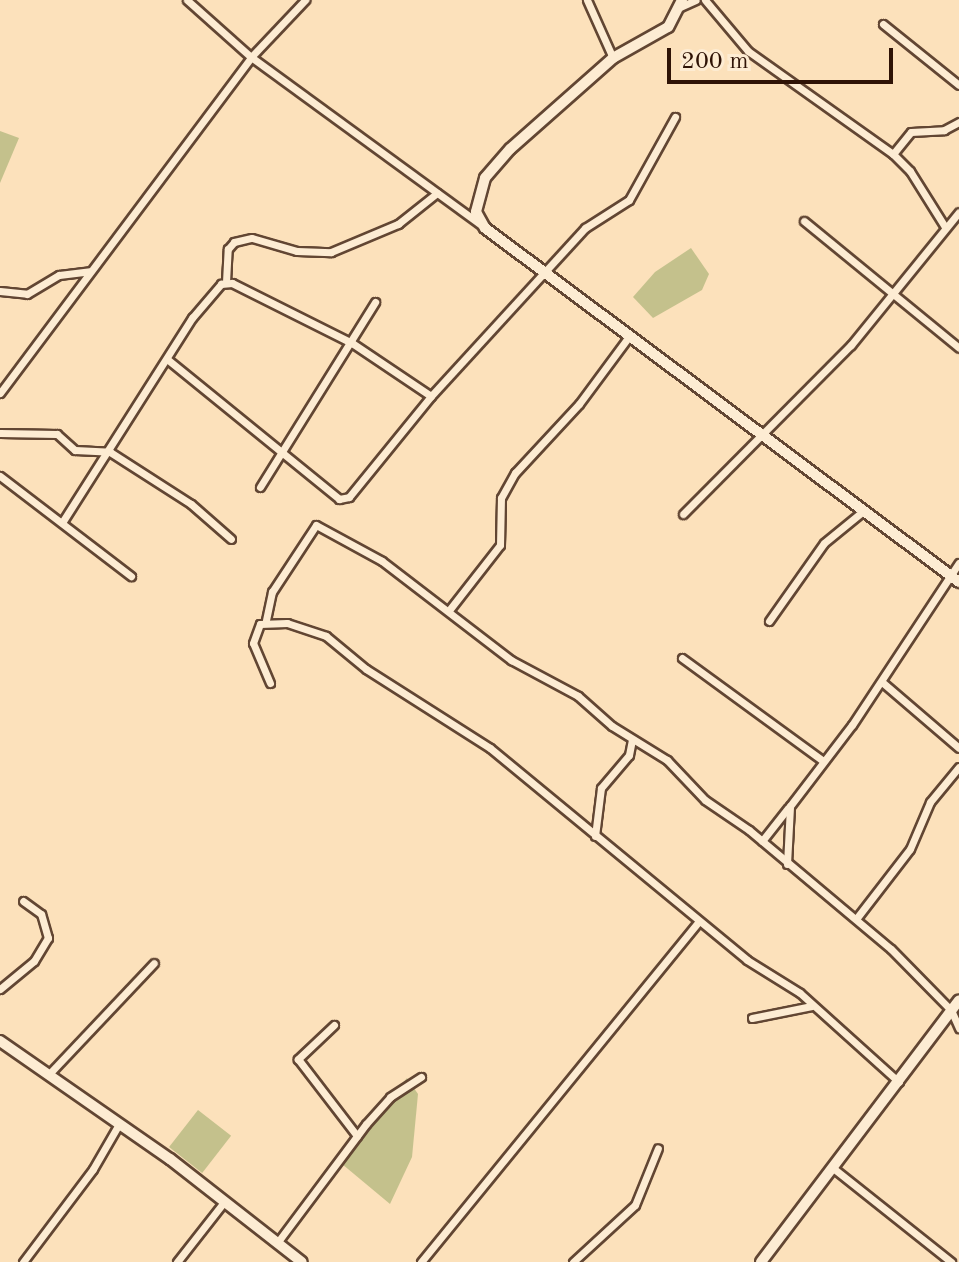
<!DOCTYPE html>
<style>
body{margin:0}
#map{position:relative;width:959px;height:1262px;overflow:hidden;background:#fce1bb;font-family:"Old Standard TT",serif}
div>[style]{position:absolute}
.green>*{inset:0;background:#c4c18c;transform-origin:0 0}
.roads{filter:drop-shadow(2px 0 #624633) drop-shadow(-2px 0 #624633) drop-shadow(0 2px #624633) drop-shadow(0 -2px #624633)}
.street>*{height:7px;margin:-3.5px;padding:0 3.5px;transform-origin:3.5px;border-radius:3.5px;background:#fdecd3}
.secondary>*{height:10px;margin:-5px;padding:0 5px;transform-origin:5px;border-radius:5px;background:#fdecd3}
span{translate:-50% -50%;white-space:nowrap;text-align:center;line-height:1.15;-webkit-text-stroke:6px #fdecd3;paint-order:stroke}
.scale{position:absolute;left:667px;top:48px;width:226px;height:36px;box-sizing:border-box;border:4px solid #2f1306;border-top:0;padding-left:10px;font-size:24px;line-height:28px;white-space:nowrap;color:#2f1306;-webkit-text-stroke:6px #fdecd3;paint-order:stroke}
</style>
<div id="map">
<div class="green">
<i style="clip-path:polygon(0 131px,19px 138px,0 183px)"></i>
<i style="clip-path:polygon(691px 248px,709px 274px,702px 290px,653px 318px,633px 297px,655px 272px)"></i>
<i style="clip-path:polygon(407px 1078px,418px 1094px,412px 1157px,390px 1204px,336px 1159px)"></i>
<i style="left:198px;top:1110px;width:42px;height:47px;rotate:38deg"></i>
</div>
<div class="roads">
<div class="street">
<i style="left:187px;top:0;width:86px;rotate:41.7deg"></i>
<i style="left:251px;top:57px;width:283px;rotate:36.1deg"></i>
<i style="left:587px;top:0;width:64px;rotate:65.9deg"></i>
<i style="left:705px;top:0;width:67px;rotate:49.9deg"></i>
<i style="left:748px;top:51px;width:178px;rotate:35.4deg"></i>
<i style="left:893px;top:154px;width:24px;rotate:45deg"></i>
<i style="left:910px;top:171px;width:66px;rotate:58deg"></i>
<i style="left:680px;top:7px;width:17px;rotate:-24deg"></i>
<i style="left:883px;top:24px;width:97px;rotate:38.8deg"></i>
<i style="left:893px;top:154px;width:28px;rotate:-51deg"></i>
<i style="left:911px;top:132px;width:33px;rotate:-3deg"></i>
<i style="left:944px;top:130px;width:17px;rotate:-28deg"></i>
<i style="left:804px;top:221px;width:200px;rotate:39.3deg"></i>
<i style="left:226px;top:282px;width:33px;rotate:-87deg"></i>
<i style="left:228px;top:249px;width:9px;rotate:-49deg"></i>
<i style="left:234px;top:242px;width:18px;rotate:-13deg"></i>
<i style="left:252px;top:238px;width:47px;rotate:16.1deg"></i>
<i style="left:297px;top:251px;width:34px;rotate:2deg"></i>
<i style="left:331px;top:252px;width:73px;rotate:-22.7deg"></i>
<i style="left:398px;top:224px;width:50px;rotate:-38.5deg"></i>
<i style="left:0;top:291px;width:27px;rotate:6deg"></i>
<i style="left:27px;top:294px;width:37px;rotate:-31deg"></i>
<i style="left:59px;top:275px;width:31px;rotate:-7deg"></i>
<i style="left:167px;top:359px;width:222px;rotate:39.1deg"></i>
<i style="left:339px;top:499px;width:10px;rotate:-11deg"></i>
<i style="left:349px;top:497px;width:130px;rotate:-50.9deg"></i>
<i style="left:0;top:393px;width:419px;rotate:-53.2deg"></i>
<i style="left:251px;top:57px;width:79px;rotate:-46.5deg"></i>
<i style="left:0;top:433px;width:57px;rotate:1deg"></i>
<i style="left:57px;top:434px;width:24px;rotate:42deg"></i>
<i style="left:75px;top:450px;width:35px;rotate:3deg"></i>
<i style="left:110px;top:452px;width:96px;rotate:32.7deg"></i>
<i style="left:191px;top:504px;width:53px;rotate:41.2deg"></i>
<i style="left:0;top:476px;width:165px;rotate:37.4deg"></i>
<i style="left:260px;top:487px;width:218px;rotate:-58.1deg"></i>
<i style="left:683px;top:514px;width:238px;rotate:-45.2deg"></i>
<i style="left:851px;top:345px;width:171px;rotate:-50.9deg"></i>
<i style="left:63px;top:521px;width:241px;rotate:-57.6deg"></i>
<i style="left:192px;top:318px;width:45px;rotate:-49.5deg"></i>
<i style="left:221px;top:284px;width:11px;rotate:-5deg"></i>
<i style="left:232px;top:283px;width:134px;rotate:26.6deg"></i>
<i style="left:352px;top:343px;width:95px;rotate:33.9deg"></i>
<i style="left:431px;top:396px;width:228px;rotate:-47.5deg"></i>
<i style="left:585px;top:228px;width:52px;rotate:-32.5deg"></i>
<i style="left:629px;top:200px;width:95px;rotate:-61deg"></i>
<i style="left:450px;top:609px;width:81px;rotate:-52deg"></i>
<i style="left:500px;top:545px;width:47px;rotate:-88.8deg"></i>
<i style="left:501px;top:498px;width:29px;rotate:-61deg"></i>
<i style="left:515px;top:473px;width:94px;rotate:-47.2deg"></i>
<i style="left:579px;top:404px;width:86px;rotate:-53.5deg"></i>
<i style="left:266px;top:620px;width:29px;rotate:-78deg"></i>
<i style="left:272px;top:592px;width:80px;rotate:-56.7deg"></i>
<i style="left:316px;top:525px;width:75px;rotate:28.6deg"></i>
<i style="left:382px;top:561px;width:163px;rotate:37.5deg"></i>
<i style="left:511px;top:660px;width:76px;rotate:28.2deg"></i>
<i style="left:578px;top:696px;width:45px;rotate:41.4deg"></i>
<i style="left:612px;top:726px;width:65px;rotate:31.7deg"></i>
<i style="left:667px;top:760px;width:55px;rotate:46.5deg"></i>
<i style="left:705px;top:800px;width:53px;rotate:34.3deg"></i>
<i style="left:749px;top:830px;width:185px;rotate:40deg"></i>
<i style="left:891px;top:949px;width:86px;rotate:45.5deg"></i>
<i style="left:951px;top:1010px;width:20px;rotate:66deg"></i>
<i style="left:769px;top:621px;width:95px;rotate:-54.8deg"></i>
<i style="left:824px;top:543px;width:49px;rotate:-39.2deg"></i>
<i style="left:682px;top:658px;width:175px;rotate:36.1deg"></i>
<i style="left:882px;top:682px;width:101px;rotate:40.6deg"></i>
<i style="left:270px;top:683px;width:43px;rotate:-113deg"></i>
<i style="left:253px;top:643px;width:20px;rotate:-70deg"></i>
<i style="left:260px;top:624px;width:27px;rotate:-2deg"></i>
<i style="left:287px;top:623px;width:41px;rotate:18.4deg"></i>
<i style="left:326px;top:636px;width:52px;rotate:39.5deg"></i>
<i style="left:366px;top:669px;width:147px;rotate:32.5deg"></i>
<i style="left:490px;top:748px;width:333px;rotate:39.5deg"></i>
<i style="left:747px;top:960px;width:62px;rotate:31.9deg"></i>
<i style="left:800px;top:993px;width:133px;rotate:42deg"></i>
<i style="left:595px;top:836px;width:48px;rotate:-82.9deg"></i>
<i style="left:601px;top:788px;width:43px;rotate:-49.7deg"></i>
<i style="left:629px;top:755px;width:15px;rotate:-79deg"></i>
<i style="left:762px;top:841px;width:42px;rotate:-51.8deg"></i>
<i style="left:787px;top:864px;width:58px;rotate:-87deg"></i>
<i style="left:790px;top:806px;width:102px;rotate:-52.6deg"></i>
<i style="left:852px;top:725px;width:194px;rotate:-56.6deg"></i>
<i style="left:856px;top:919px;width:88px;rotate:-52.4deg"></i>
<i style="left:910px;top:849px;width:51px;rotate:-66.9deg"></i>
<i style="left:930px;top:802px;width:45px;rotate:-50.4deg"></i>
<i style="left:0;top:989px;width:44px;rotate:-39.5deg"></i>
<i style="left:34px;top:961px;width:27px;rotate:-59deg"></i>
<i style="left:48px;top:938px;width:25px;rotate:-106deg"></i>
<i style="left:41px;top:914px;width:22px;rotate:-144deg"></i>
<i style="left:752px;top:1018px;width:61px;rotate:-11.3deg"></i>
<i style="left:334px;top:1025px;width:50px;rotate:136.6deg"></i>
<i style="left:298px;top:1059px;width:97px;rotate:52.5deg"></i>
<i style="left:48px;top:1075px;width:154px;rotate:-46.6deg"></i>
<i style="left:833px;top:1168px;width:151px;rotate:38.5deg"></i>
<i style="left:277px;top:1243px;width:149px;rotate:-53.2deg"></i>
<i style="left:366px;top:1124px;width:36px;rotate:-48deg"></i>
<i style="left:390px;top:1097px;width:37px;rotate:-33deg"></i>
<i style="left:23px;top:1262px;width:116px;rotate:-53deg"></i>
<i style="left:93px;top:1169px;width:52px;rotate:-60deg"></i>
<i style="left:177px;top:1262px;width:76px;rotate:-51.9deg"></i>
<i style="left:421px;top:1262px;width:440px;rotate:-50.8deg"></i>
<i style="left:573px;top:1262px;width:84px;rotate:-42.6deg"></i>
<i style="left:635px;top:1205px;width:61px;rotate:-68deg"></i>
</div>
<div class="secondary">
<i style="left:682px;top:0;width:30px;rotate:117deg"></i>
<i style="left:668px;top:27px;width:63px;rotate:150.6deg"></i>
<i style="left:613px;top:58px;width:137px;rotate:138.5deg"></i>
<i style="left:510px;top:149px;width:38px;rotate:131deg"></i>
<i style="left:485px;top:178px;width:35px;rotate:105deg"></i>
<i style="left:476px;top:212px;width:18px;rotate:61deg"></i>
<i style="left:485px;top:228px;width:592px;rotate:36.75deg"></i>
<i style="left:0;top:1041px;width:207px;rotate:34.8deg"></i>
<i style="left:170px;top:1159px;width:167px;rotate:38deg"></i>
<i style="left:761px;top:1262px;width:328px;rotate:-52.9deg"></i>
</div>
</div>
<div class="scale">200 m</div>
</div>
